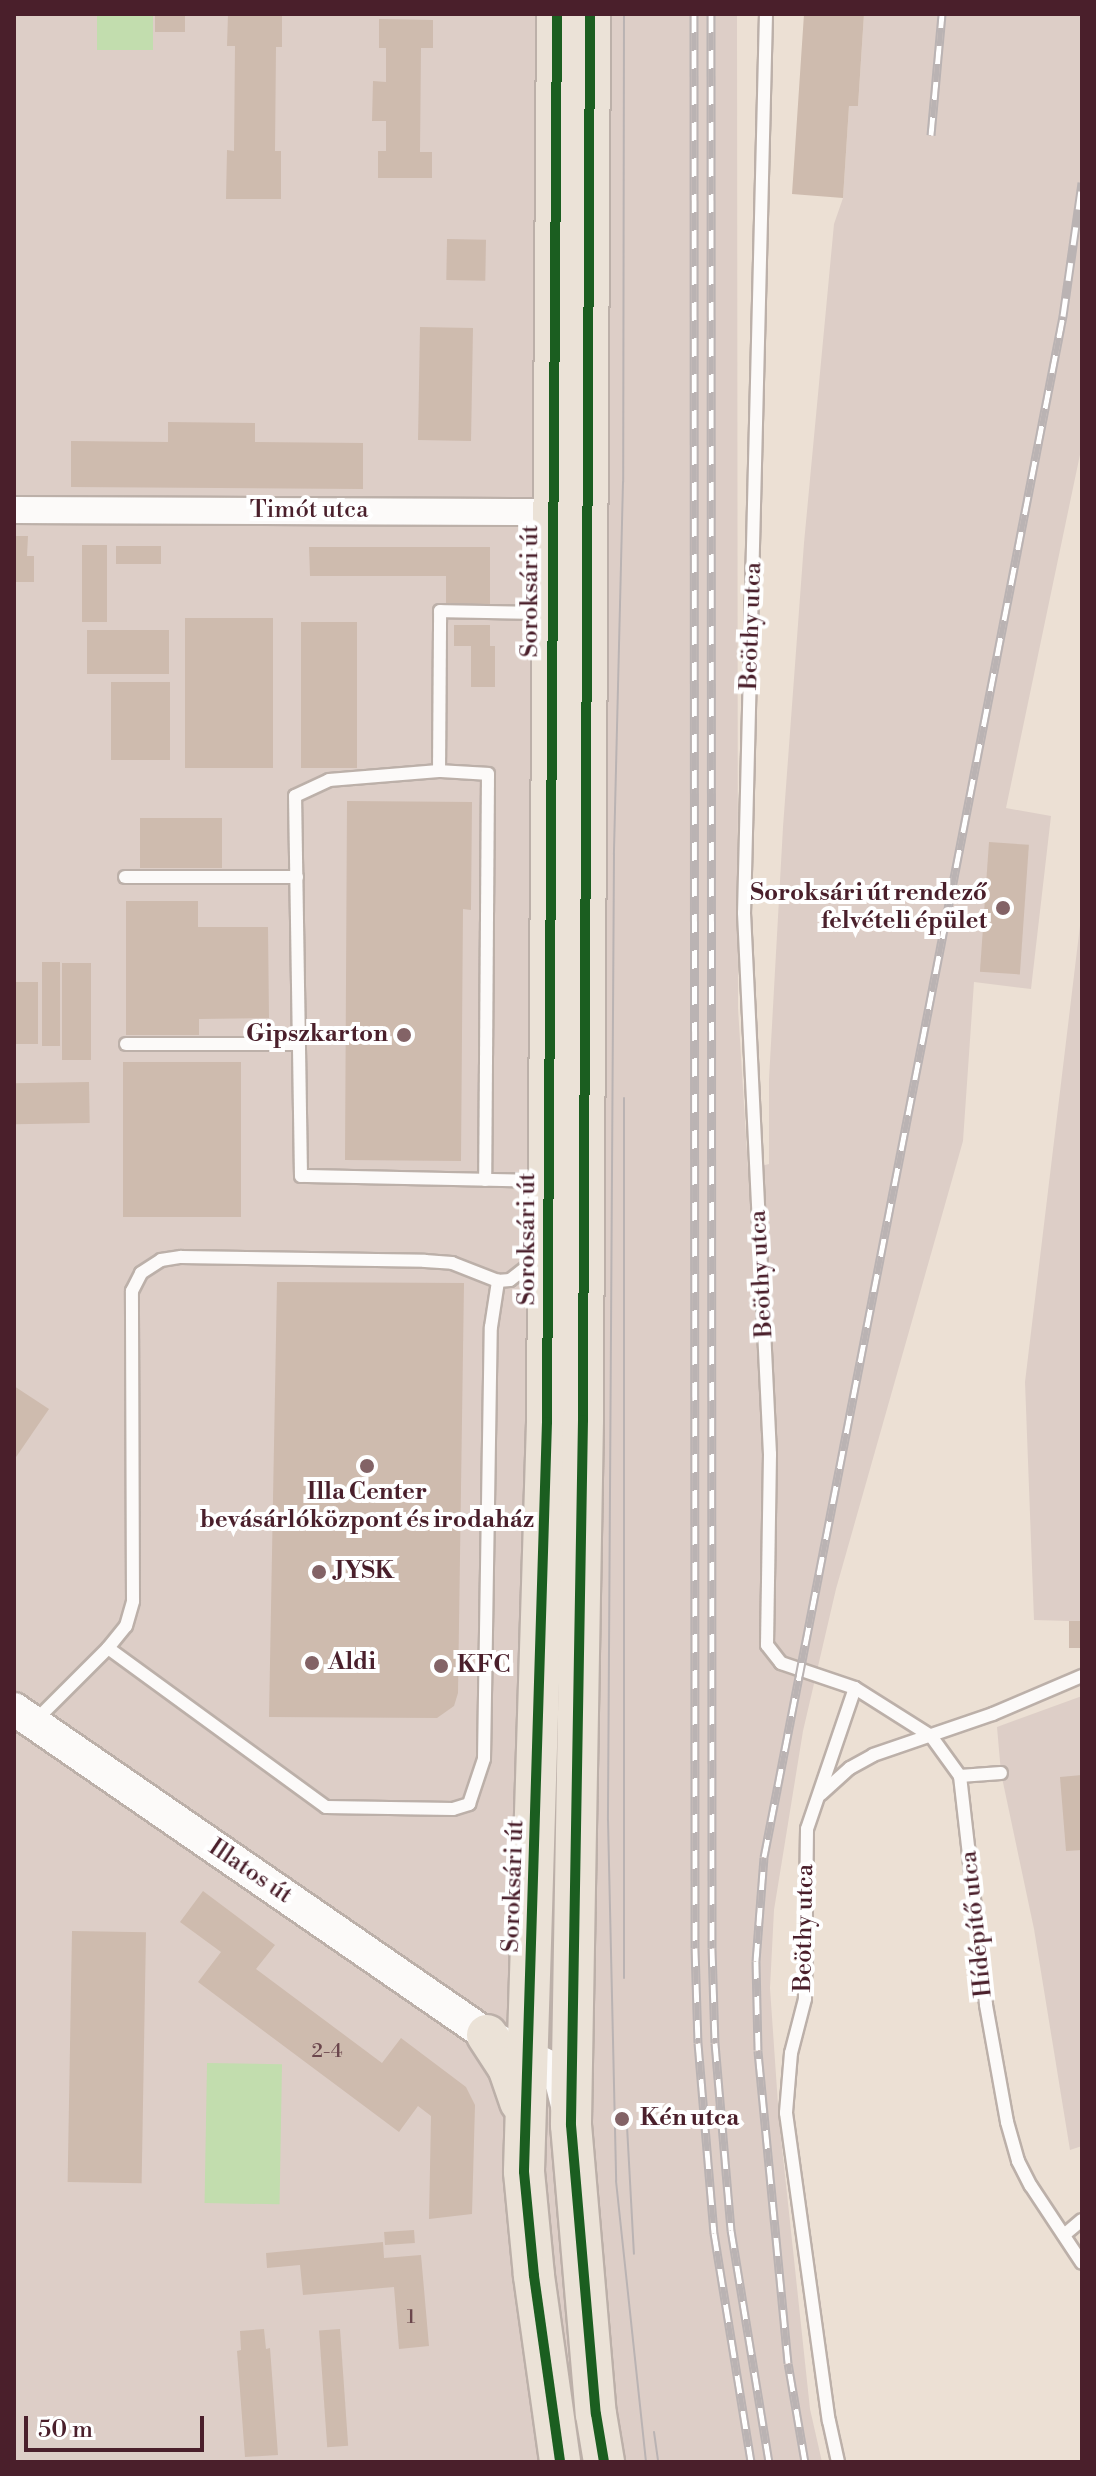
<!DOCTYPE html>
<meta charset="utf-8">
<style>
body{margin:0}
#map{position:relative;width:1096px;height:2476px;overflow:hidden;background:#ece0d4;font-family:"Libre Bodoni",serif}
div>[style]{position:absolute}
.industrial>*{inset:0;background:#ddcec7}
.green>*{inset:0;background:#c2ddae;transform-origin:0 0}
.building>*{inset:0;background:#cebbae;transform-origin:0 0}
.roads{filter:drop-shadow(2px 0 #bcb0a9) drop-shadow(-2px 0 #bcb0a9) drop-shadow(0 2px #bcb0a9) drop-shadow(0 -2px #bcb0a9)}
.service>*{height:12px;margin:-6px;padding:0 6px;transform-origin:6px;border-radius:6px;background:#fcfaf9}
.minor>*{height:26px;margin:-13px;padding:0 13px;transform-origin:13px;border-radius:13px;background:#fcfaf9}
.tertiary>*{height:32px;margin:-16px;padding:0 16px;transform-origin:16px;border-radius:16px;background:#fcfaf9}
.primary>*{height:40px;margin:-20px;padding:0 20px;transform-origin:20px;border-radius:20px;background:#ebe2d7}
.tram>*{height:2px;margin:-1px;padding:0 1px;transform-origin:1px;border-radius:1px;background:#bab3b3}
.rail>*{height:9px;margin-top:-4.5px;transform-origin:0;background:repeating-linear-gradient(90deg,#fff 0 18px,#bab3b3 0 36px);box-sizing:border-box;border-block:2px solid #bab3b3}
.cycleway>*{height:10px;margin:-5px;padding:0 5px;transform-origin:5px;border-radius:5px;background:#1b5e20}
.dots>*{width:22px;height:22px;translate:-50% -50%;box-sizing:border-box;border:4px solid #fff;border-radius:50%}
span{translate:-50% -50%;white-space:nowrap;text-align:center;line-height:1.15;-webkit-text-stroke:8px #fff;paint-order:stroke}
.number-label{font-size:20px;color:#6b464c}
.number-label span{-webkit-text-stroke-width:0}
.street-label{font-size:24px;color:#4a1f2b}
.poi-label{font-size:24px;color:#4a1f2b;font-weight:700}
.right{translate:-100% -50%;text-align:right}
.left{translate:0 -50%;text-align:left}
.frame{position:absolute;inset:0;border:16px solid #4a1f2b;pointer-events:none}
.scale{position:absolute;left:24px;top:2416px;width:180px;height:36px;box-sizing:border-box;border:4px solid #4a1f2b;border-top:0;padding-left:10px;font-size:24px;line-height:28px;white-space:nowrap;color:#4a1f2b;-webkit-text-stroke:6px #fff;paint-order:stroke}
</style>
<div id="map">
<div class="industrial">
<i style="clip-path:polygon(14px 14px,737px 14px,738px 1008px,748px 1169px,769px 1164px,769px 1079px,783px 827px,804px 543px,834px 224px,843px 198px,849px 106px,858px 106px,864px 14px,1082px 14px,1082px 445px,1006px 808px,1051px 816px,1031px 989px,974px 982px,963px 1141px,836px 1589px,803px 1731px,774px 1910px,770px 1988px,779px 2119px,810px 2409px,822px 2462px,14px 2462px)"></i>
<i style="clip-path:polygon(1082px 909px,1082px 1648px,1070px 1648px,1069px 1621px,1034px 1620px,1025px 1382px)"></i>
<i style="clip-path:polygon(1082px 1696px,1082px 2146px,1070px 2150px,1034px 1929px,1001px 1773px,997px 1727px)"></i>
</div>
<div class="green">
<i style="left:97px;top:14px;width:56px;height:36px"></i>
<i style="left:207px;top:2063px;width:75px;height:140px;rotate:1deg"></i>
</div>
<div class="building">
<i style="left:155px;top:14px;width:30px;height:18px"></i>
<i style="clip-path:polygon(228px 14px,282px 14px,282px 47px,276px 47px,275px 151px,281px 151px,281px 199px,226px 199px,227px 150px,234px 151px,235px 46px,227px 46px)"></i>
<i style="clip-path:polygon(804px 14px,864px 14px,858px 106px,849px 106px,843px 198px,792px 194px)"></i>
<i style="clip-path:polygon(379px 19px,433px 20px,433px 48px,421px 48px,420px 152px,432px 152px,432px 178px,378px 178px,378px 151px,386px 151px,386px 121px,372px 121px,373px 81px,386px 82px,386px 48px,379px 48px)"></i>
<i style="left:447px;top:239px;width:39px;height:41px;rotate:1deg"></i>
<i style="left:420px;top:327px;width:53px;height:113px;rotate:1deg"></i>
<i style="clip-path:polygon(168px 422px,255px 423px,255px 442px,363px 443px,363px 489px,71px 487px,71px 441px,168px 442px)"></i>
<i style="clip-path:polygon(14px 536px,28px 536px,27px 556px,34px 556px,34px 582px,14px 582px)"></i>
<i style="left:82px;top:545px;width:25px;height:77px"></i>
<i style="left:116px;top:546px;width:45px;height:18px"></i>
<i style="clip-path:polygon(309px 547px,490px 547px,490px 604px,446px 604px,446px 576px,310px 576px)"></i>
<i style="left:185px;top:618px;width:88px;height:150px"></i>
<i style="left:301px;top:622px;width:56px;height:146px"></i>
<i style="clip-path:polygon(454px 625px,490px 625px,490px 646px,495px 646px,495px 687px,471px 687px,471px 646px,454px 646px)"></i>
<i style="left:87px;top:630px;width:82px;height:44px"></i>
<i style="left:111px;top:682px;width:59px;height:78px"></i>
<i style="clip-path:polygon(347px 801px,472px 802px,471px 910px,463px 909px,461px 1161px,345px 1160px)"></i>
<i style="left:140px;top:818px;width:82px;height:50px"></i>
<i style="left:989px;top:842px;width:40px;height:130px;rotate:4deg"></i>
<i style="clip-path:polygon(126px 901px,198px 901px,198px 927px,268px 927px,269px 1018px,199px 1019px,199px 1035px,126px 1035px)"></i>
<i style="left:42px;top:962px;width:18px;height:84px"></i>
<i style="left:62px;top:963px;width:29px;height:97px"></i>
<i style="left:14px;top:982px;width:24px;height:62px"></i>
<i style="left:123px;top:1062px;width:118px;height:155px"></i>
<i style="left:89px;top:1082px;width:41px;height:75px;rotate:89deg"></i>
<i style="clip-path:polygon(277px 1282px,464px 1283px,458px 1693px,454px 1706px,437px 1718px,269px 1717px)"></i>
<i style="clip-path:polygon(14px 1386px,49px 1409px,14px 1460px)"></i>
<i style="left:1069px;top:1621px;width:13px;height:27px"></i>
<i style="clip-path:polygon(1082px 1775px,1082px 1850px,1066px 1851px,1060px 1777px)"></i>
<i style="clip-path:polygon(203px 1891px,275px 1945px,256px 1969px,382px 2063px,401px 2038px,466px 2087px,475px 2105px,472px 2214px,429px 2219px,431px 2116px,418px 2106px,399px 2132px,198px 1982px,221px 1952px,180px 1922px)"></i>
<i style="left:72px;top:1931px;width:74px;height:251px;rotate:1deg"></i>
<i style="left:414px;top:2230px;width:13px;height:30px;rotate:86deg"></i>
<i style="clip-path:polygon(383px 2242px,384px 2258px,421px 2255px,429px 2346px,399px 2349px,394px 2287px,303px 2295px,300px 2265px,267px 2268px,266px 2253px)"></i>
<i style="clip-path:polygon(264px 2329px,266px 2349px,270px 2348px,278px 2455px,245px 2457px,237px 2351px,241px 2350px,240px 2331px)"></i>
<i style="left:340px;top:2329px;width:117px;height:21px;rotate:86deg"></i>
</div>
<div class="roads">
<div class="service">
<i style="left:766px;top:14px;width:899px;rotate:91.4deg"></i>
<i style="left:744px;top:913px;width:542px;rotate:87.25deg"></i>
<i style="left:770px;top:1454px;width:191px;rotate:90.9deg"></i>
<i style="left:767px;top:1645px;width:23px;rotate:52deg"></i>
<i style="left:781px;top:1663px;width:78px;rotate:18.7deg"></i>
<i style="left:855px;top:1688px;width:149px;rotate:108.8deg"></i>
<i style="left:807px;top:1829px;width:170px;rotate:90.7deg"></i>
<i style="left:805px;top:1999px;width:56px;rotate:104.5deg"></i>
<i style="left:791px;top:2053px;width:60px;rotate:94.8deg"></i>
<i style="left:786px;top:2113px;width:311px;rotate:82.1deg"></i>
<i style="left:829px;top:2421px;width:42px;rotate:77.6deg"></i>
<i style="left:439px;top:771px;width:49px;rotate:3.5deg"></i>
<i style="left:488px;top:774px;width:406px;rotate:90.4deg"></i>
<i style="left:125px;top:877px;width:172px"></i>
<i style="left:126px;top:1044px;width:173px"></i>
<i style="left:545px;top:1181px;width:244px;rotate:-178.8deg"></i>
<i style="left:301px;top:1176px;width:380px;rotate:-90.9deg"></i>
<i style="left:295px;top:796px;width:38px;rotate:-25deg"></i>
<i style="left:329px;top:780px;width:110px;rotate:-4.7deg"></i>
<i style="left:439px;top:771px;width:160px;rotate:-89.6deg"></i>
<i style="left:440px;top:611px;width:106px;rotate:1.1deg"></i>
<i style="left:108px;top:1648px;width:270px;rotate:36.1deg"></i>
<i style="left:326px;top:1807px;width:127px;rotate:0.9deg"></i>
<i style="left:453px;top:1809px;width:17px;rotate:-17deg"></i>
<i style="left:469px;top:1804px;width:47px;rotate:-71.6deg"></i>
<i style="left:484px;top:1759px;width:432px;rotate:-89.1deg"></i>
<i style="left:491px;top:1327px;width:47px;rotate:-81.3deg"></i>
<i style="left:855px;top:1688px;width:90px;rotate:32.3deg"></i>
<i style="left:931px;top:1736px;width:49px;rotate:54.1deg"></i>
<i style="left:960px;top:1776px;width:230px;rotate:83.5deg"></i>
<i style="left:986px;top:2005px;width:119px;rotate:79.8deg"></i>
<i style="left:1007px;top:2122px;width:41px;rotate:74.2deg"></i>
<i style="left:1018px;top:2161px;width:28px;rotate:63deg"></i>
<i style="left:1031px;top:2186px;width:92px;rotate:56.5deg"></i>
<i style="left:35px;top:1721px;width:103px;rotate:-45deg"></i>
<i style="left:108px;top:1648px;width:28px;rotate:-51deg"></i>
<i style="left:126px;top:1626px;width:26px;rotate:-74deg"></i>
<i style="left:133px;top:1601px;width:310px;rotate:-90.2deg"></i>
<i style="left:132px;top:1291px;width:20px;rotate:-63deg"></i>
<i style="left:141px;top:1273px;width:24px;rotate:-33deg"></i>
<i style="left:161px;top:1260px;width:20px;rotate:-9deg"></i>
<i style="left:181px;top:1257px;width:244px;rotate:0.9deg"></i>
<i style="left:425px;top:1261px;width:27px;rotate:4deg"></i>
<i style="left:452px;top:1263px;width:49px;rotate:21.4deg"></i>
<i style="left:498px;top:1281px;width:12px;rotate:-5deg"></i>
<i style="left:510px;top:1280px;width:37px;rotate:-38deg"></i>
<i style="left:960px;top:1776px;width:41px;rotate:-4.2deg"></i>
<i style="left:821px;top:1794px;width:39px;rotate:-42deg"></i>
<i style="left:850px;top:1768px;width:26px;rotate:-29deg"></i>
<i style="left:873px;top:1755px;width:127px;rotate:-18.9deg"></i>
<i style="left:993px;top:1714px;width:97px;rotate:-23.1deg"></i>
<i style="left:1064px;top:2235px;width:23px;rotate:-40deg"></i>
</div>
<div class="minor">
<i style="left:14px;top:510px;width:512px;rotate:0.22deg"></i>
<i style="left:526px;top:512px;width:25px"></i>
<i style="left:551px;top:512px;width:15px;rotate:-23deg"></i>
</div>
<div class="tertiary">
<i style="left:14px;top:1709px;width:574px;rotate:34.58deg"></i>
<i style="left:487px;top:2035px;width:65px;rotate:27.3deg"></i>
<i style="left:545px;top:2065px;width:23px;rotate:45deg"></i>
<i style="left:561px;top:2081px;width:30px;rotate:76deg"></i>
</div>
<div class="primary">
<i style="left:557px;top:14px;width:1408px;rotate:90.41deg"></i>
<i style="left:547px;top:1422px;width:750px;rotate:91.76deg"></i>
<i style="left:524px;top:2172px;width:104px;rotate:84.5deg"></i>
<i style="left:534px;top:2276px;width:188px;rotate:82deg"></i>
<i style="left:590px;top:14px;width:1406px;rotate:90.29deg"></i>
<i style="left:583px;top:1420px;width:705px;rotate:90.98deg"></i>
<i style="left:571px;top:2125px;width:290px;rotate:85.1deg"></i>
<i style="left:596px;top:2414px;width:49px;rotate:80.5deg"></i>
<i style="left:487px;top:2035px;width:38px;rotate:57deg"></i>
<i style="left:508px;top:2067px;width:37px;rotate:71deg"></i>
</div>
</div>
<div class="tram">
<i style="left:624px;top:14px;width:468px;rotate:90.1deg"></i>
<i style="left:623px;top:482px;width:372px;rotate:91.4deg"></i>
<i style="left:614px;top:854px;width:966px;rotate:90.36deg"></i>
<i style="left:608px;top:1820px;width:361px;rotate:88.7deg"></i>
<i style="left:616px;top:2181px;width:283px;rotate:83.9deg"></i>
<i style="left:624px;top:1098px;width:880px;rotate:90deg"></i>
<i style="left:627px;top:2126px;width:128px;rotate:86.9deg"></i>
<i style="left:654px;top:2432px;width:30px;rotate:82deg"></i>
</div>
<div class="rail">
<i style="left:694px;top:14px;width:1934px;rotate:89.97deg"></i>
<i style="left:695px;top:1948px;width:95px;rotate:88.2deg"></i>
<i style="left:698px;top:2043px;width:191px;rotate:85.2deg"></i>
<i style="left:714px;top:2233px;width:232px;rotate:80.8deg"></i>
<i style="left:711px;top:14px;width:1934px;rotate:89.97deg"></i>
<i style="left:712px;top:1948px;width:95px;rotate:88.2deg"></i>
<i style="left:715px;top:2043px;width:188px;rotate:85.1deg"></i>
<i style="left:731px;top:2230px;width:235px;rotate:80.7deg"></i>
<i style="left:931px;top:135px;width:121px;rotate:-84.8deg"></i>
<i style="left:805px;top:2462px;width:100px;rotate:-99.7deg"></i>
<i style="left:788px;top:2363px;width:314px;rotate:-95.5deg"></i>
<i style="left:758px;top:2050px;width:89px;rotate:-91.3deg"></i>
<i style="left:756px;top:1961px;width:104px;rotate:-85.6deg"></i>
<i style="left:764px;top:1857px;width:1570px;rotate:-79.02deg"></i>
<i style="left:1063px;top:316px;width:135px;rotate:-81.9deg"></i>
</div>
<div class="cycleway">
<i style="left:557px;top:14px;width:1408px;rotate:90.41deg"></i>
<i style="left:547px;top:1422px;width:750px;rotate:91.76deg"></i>
<i style="left:524px;top:2172px;width:104px;rotate:84.5deg"></i>
<i style="left:534px;top:2276px;width:188px;rotate:82deg"></i>
<i style="left:590px;top:14px;width:1406px;rotate:90.29deg"></i>
<i style="left:583px;top:1420px;width:705px;rotate:90.98deg"></i>
<i style="left:571px;top:2125px;width:290px;rotate:85.1deg"></i>
<i style="left:596px;top:2414px;width:49px;rotate:80.5deg"></i>
</div>
<div class="dots">
<i style="left:1003px;top:908px;background:#836366"></i>
<i style="left:404px;top:1035px;background:#836366"></i>
<i style="left:367px;top:1466px;background:#836366"></i>
<i style="left:319px;top:1572px;background:#836366"></i>
<i style="left:312px;top:1663px;background:#836366"></i>
<i style="left:441px;top:1666px;background:#836366"></i>
<i style="left:622px;top:2119px;background:#836366"></i>
</div>
<div class="number-label">
<span style="left:327px;top:2051px">2-4</span>
<span style="left:411px;top:2317px">1</span>
</div>
<div class="street-label">
<span style="left:309px;top:511px">Timót utca</span>
<span style="left:531px;top:591px;rotate:-90deg">Soroksári út</span>
<span style="left:752px;top:626px;rotate:-88deg">Beöthy utca</span>
<span style="left:528px;top:1239px;rotate:-90deg">Soroksári út</span>
<span style="left:762px;top:1274px;rotate:-93deg">Beöthy utca</span>
<span style="left:250px;top:1872px;rotate:34deg">Illatos út</span>
<span style="left:514px;top:1886px;rotate:-88deg">Soroksári út</span>
<span style="left:977px;top:1924px;rotate:-96deg">Hídépítő utca</span>
<span style="left:805px;top:1928px;rotate:-89deg">Beöthy utca</span>
</div>
<div class="poi-label">
<span class="right" style="left:987px;top:908px">Soroksári út rendező<br>felvételi épület</span>
<span class="right" style="left:388px;top:1035px">Gipszkarton</span>
<span style="left:367px;top:1507px">Illa Center<br>bevásárlóközpont és irodaház</span>
<span class="left" style="left:335px;top:1572px">JYSK</span>
<span class="left" style="left:328px;top:1663px">Aldi</span>
<span class="left" style="left:457px;top:1666px">KFC</span>
<span class="left" style="left:640px;top:2119px">Kén utca</span>
</div>
<div class="frame"></div>
<div class="scale">50 m</div>
</div>
